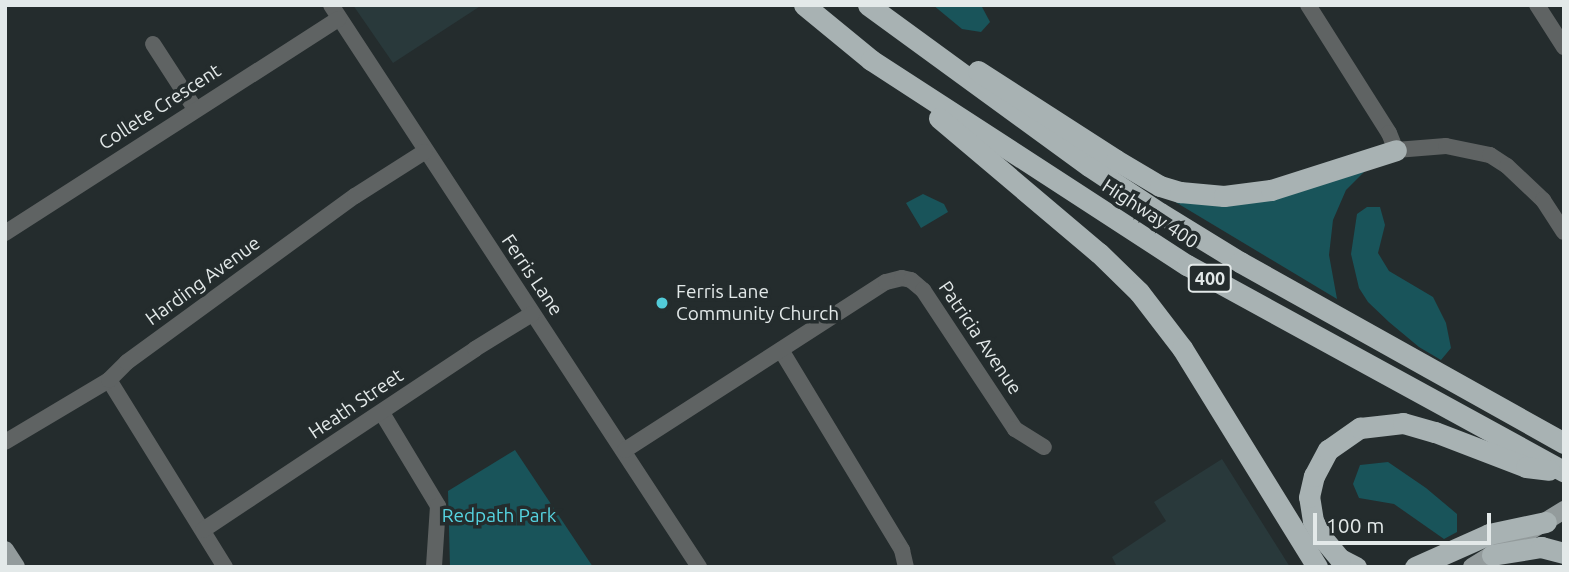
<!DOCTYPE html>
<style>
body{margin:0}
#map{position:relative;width:1569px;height:572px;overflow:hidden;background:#242c2d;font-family:Ubuntu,sans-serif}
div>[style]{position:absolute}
.built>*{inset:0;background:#29393b}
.green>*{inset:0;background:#19545a}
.minor>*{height:16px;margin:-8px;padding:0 8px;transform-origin:8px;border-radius:8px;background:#5f6363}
.major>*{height:18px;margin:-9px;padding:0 9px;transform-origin:9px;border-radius:9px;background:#939b9c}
.highway>*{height:21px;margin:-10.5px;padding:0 10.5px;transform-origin:10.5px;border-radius:10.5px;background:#a8b2b3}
.dots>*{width:19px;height:19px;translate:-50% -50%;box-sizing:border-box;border:4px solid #242c2d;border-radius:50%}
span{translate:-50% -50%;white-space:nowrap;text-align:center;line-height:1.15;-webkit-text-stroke:7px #242c2d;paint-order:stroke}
.shield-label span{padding:2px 5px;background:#242c2d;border:2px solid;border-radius:5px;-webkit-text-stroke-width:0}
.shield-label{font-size:18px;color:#e3e9e9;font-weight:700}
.street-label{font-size:19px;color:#e3e9e9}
.poi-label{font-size:19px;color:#e3e9e9}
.left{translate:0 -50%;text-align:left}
.park-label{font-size:19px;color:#56d4e1}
.frame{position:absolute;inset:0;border:7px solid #e3e9e9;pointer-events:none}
.scale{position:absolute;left:1313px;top:513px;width:178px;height:32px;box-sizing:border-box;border:4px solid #e3e9e9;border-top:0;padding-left:9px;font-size:21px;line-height:24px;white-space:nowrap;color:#e3e9e9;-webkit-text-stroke:5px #242c2d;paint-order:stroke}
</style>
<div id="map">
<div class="built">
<i style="clip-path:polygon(353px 5px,482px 5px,393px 63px)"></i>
<i style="clip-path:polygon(1222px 459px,1290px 567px,1117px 567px,1112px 557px,1166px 521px,1154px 502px)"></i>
</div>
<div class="green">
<i style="clip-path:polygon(933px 5px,981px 5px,990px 22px,981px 32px,962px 29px)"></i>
<i style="clip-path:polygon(1366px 170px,1346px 190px,1333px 220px,1329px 255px,1337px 299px,1167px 197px)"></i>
<i style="clip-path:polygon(923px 194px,944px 204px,948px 212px,921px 228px,906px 203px)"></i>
<i style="clip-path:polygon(1367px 207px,1380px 207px,1385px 225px,1378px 253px,1389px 271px,1433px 297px,1446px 323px,1451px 348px,1441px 360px,1419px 347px,1389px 322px,1368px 302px,1359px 288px,1351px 254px,1357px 214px)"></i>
<i style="clip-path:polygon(515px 450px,593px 567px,450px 567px,448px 491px)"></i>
<i style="clip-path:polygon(1388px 462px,1426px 488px,1457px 514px,1457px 532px,1444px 539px,1394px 504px,1359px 498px,1353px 484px,1360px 465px)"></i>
</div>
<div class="minor">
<i style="left:331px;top:5px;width:672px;rotate:56.78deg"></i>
<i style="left:1308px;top:5px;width:151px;rotate:57.7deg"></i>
<i style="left:1389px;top:133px;width:18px;rotate:68deg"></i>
<i style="left:1396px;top:150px;width:50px;rotate:-4.6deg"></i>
<i style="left:1446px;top:146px;width:45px;rotate:11.6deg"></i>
<i style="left:1490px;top:155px;width:20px;rotate:33deg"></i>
<i style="left:1507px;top:166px;width:50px;rotate:43.4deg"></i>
<i style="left:1543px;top:200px;width:38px;rotate:57deg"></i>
<i style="left:1537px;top:5px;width:50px;rotate:57.3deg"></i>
<i style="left:153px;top:44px;width:77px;rotate:57.1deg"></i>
<i style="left:5px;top:233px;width:396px;rotate:-32.7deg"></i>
<i style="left:781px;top:350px;width:234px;rotate:58.8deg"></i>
<i style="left:902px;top:550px;width:17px;rotate:77deg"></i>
<i style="left:109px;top:380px;width:220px;rotate:58.2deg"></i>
<i style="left:382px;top:413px;width:109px;rotate:58.9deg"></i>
<i style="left:438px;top:506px;width:61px;rotate:93.8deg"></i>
<i style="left:5px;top:442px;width:121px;rotate:-30.8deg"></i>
<i style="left:109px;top:380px;width:25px;rotate:-45deg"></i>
<i style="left:127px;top:362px;width:282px;rotate:-36.1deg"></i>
<i style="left:355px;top:196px;width:82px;rotate:-32.5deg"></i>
<i style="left:625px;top:450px;width:310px;rotate:-32.8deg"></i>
<i style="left:886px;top:282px;width:16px;rotate:-14deg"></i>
<i style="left:902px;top:278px;width:9px;rotate:13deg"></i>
<i style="left:911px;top:280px;width:16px;rotate:40deg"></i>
<i style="left:923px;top:290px;width:167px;rotate:56.5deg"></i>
<i style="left:1015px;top:429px;width:34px;rotate:32deg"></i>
<i style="left:203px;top:530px;width:327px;rotate:-33.6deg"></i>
<i style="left:475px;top:349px;width:67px;rotate:-31.6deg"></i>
</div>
<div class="major">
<i style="left:5px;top:550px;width:20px;rotate:57deg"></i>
<i style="left:1472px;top:567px;width:108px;rotate:-31.8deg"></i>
</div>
<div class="highway">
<i style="left:804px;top:5px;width:87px;rotate:39.4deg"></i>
<i style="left:871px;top:60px;width:377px;rotate:33deg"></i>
<i style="left:1187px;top:265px;width:430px;rotate:28.7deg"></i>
<i style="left:868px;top:5px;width:273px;rotate:36.1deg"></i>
<i style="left:1089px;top:166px;width:85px;rotate:33.5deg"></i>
<i style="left:1160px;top:213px;width:94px;rotate:31.5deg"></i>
<i style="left:1240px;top:262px;width:371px;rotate:29.2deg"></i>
<i style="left:978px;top:71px;width:164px;rotate:32.8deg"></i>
<i style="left:1116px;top:160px;width:51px;rotate:30.6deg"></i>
<i style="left:1160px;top:186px;width:21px;rotate:17deg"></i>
<i style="left:1180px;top:192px;width:44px;rotate:5.2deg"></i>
<i style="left:1224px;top:196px;width:47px;rotate:-7.3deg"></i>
<i style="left:1271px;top:190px;width:131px;rotate:-17.7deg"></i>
<i style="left:939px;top:118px;width:209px;rotate:40.2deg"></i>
<i style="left:1099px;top:253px;width:56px;rotate:44.3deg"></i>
<i style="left:1139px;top:292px;width:71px;rotate:52.5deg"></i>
<i style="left:1182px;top:348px;width:257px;rotate:58.3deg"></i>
<i style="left:1492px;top:555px;width:50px;rotate:-9.3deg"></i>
<i style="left:1541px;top:547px;width:24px;rotate:15deg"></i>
<i style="left:1356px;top:567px;width:18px;rotate:-153deg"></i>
<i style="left:1340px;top:559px;width:25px;rotate:-130deg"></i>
<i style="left:1324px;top:540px;width:22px;rotate:-120deg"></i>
<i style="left:1313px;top:521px;width:24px;rotate:-99deg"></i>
<i style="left:1309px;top:497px;width:22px;rotate:-77deg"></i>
<i style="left:1314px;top:476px;width:30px;rotate:-62deg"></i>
<i style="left:1328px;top:450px;width:39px;rotate:-35deg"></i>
<i style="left:1360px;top:428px;width:43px;rotate:-6.6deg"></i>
<i style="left:1403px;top:423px;width:33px;rotate:16deg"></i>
<i style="left:1435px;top:432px;width:97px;rotate:21deg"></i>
<i style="left:1526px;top:467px;width:23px;rotate:7deg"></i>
<i style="left:1415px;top:567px;width:81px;rotate:-24deg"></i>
<i style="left:1489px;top:534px;width:58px;rotate:-11.9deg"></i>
</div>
<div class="dots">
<i style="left:662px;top:303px;background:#52cbd8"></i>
</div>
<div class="shield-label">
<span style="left:1210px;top:278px">400</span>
</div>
<div class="street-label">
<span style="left:160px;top:107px;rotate:-33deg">Collete Crescent</span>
<span style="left:1150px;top:214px;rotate:33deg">Highway 400</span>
<span style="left:532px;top:275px;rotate:56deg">Ferris Lane</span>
<span style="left:203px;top:281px;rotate:-36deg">Harding Avenue</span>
<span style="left:980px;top:338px;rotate:56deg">Patricia Avenue</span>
<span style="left:356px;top:404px;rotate:-34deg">Heath Street</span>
</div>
<div class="poi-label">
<span class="left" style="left:676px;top:303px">Ferris Lane<br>Community Church</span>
</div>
<div class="park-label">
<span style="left:499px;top:516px">Redpath Park</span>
</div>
<div class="frame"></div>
<div class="scale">100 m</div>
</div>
